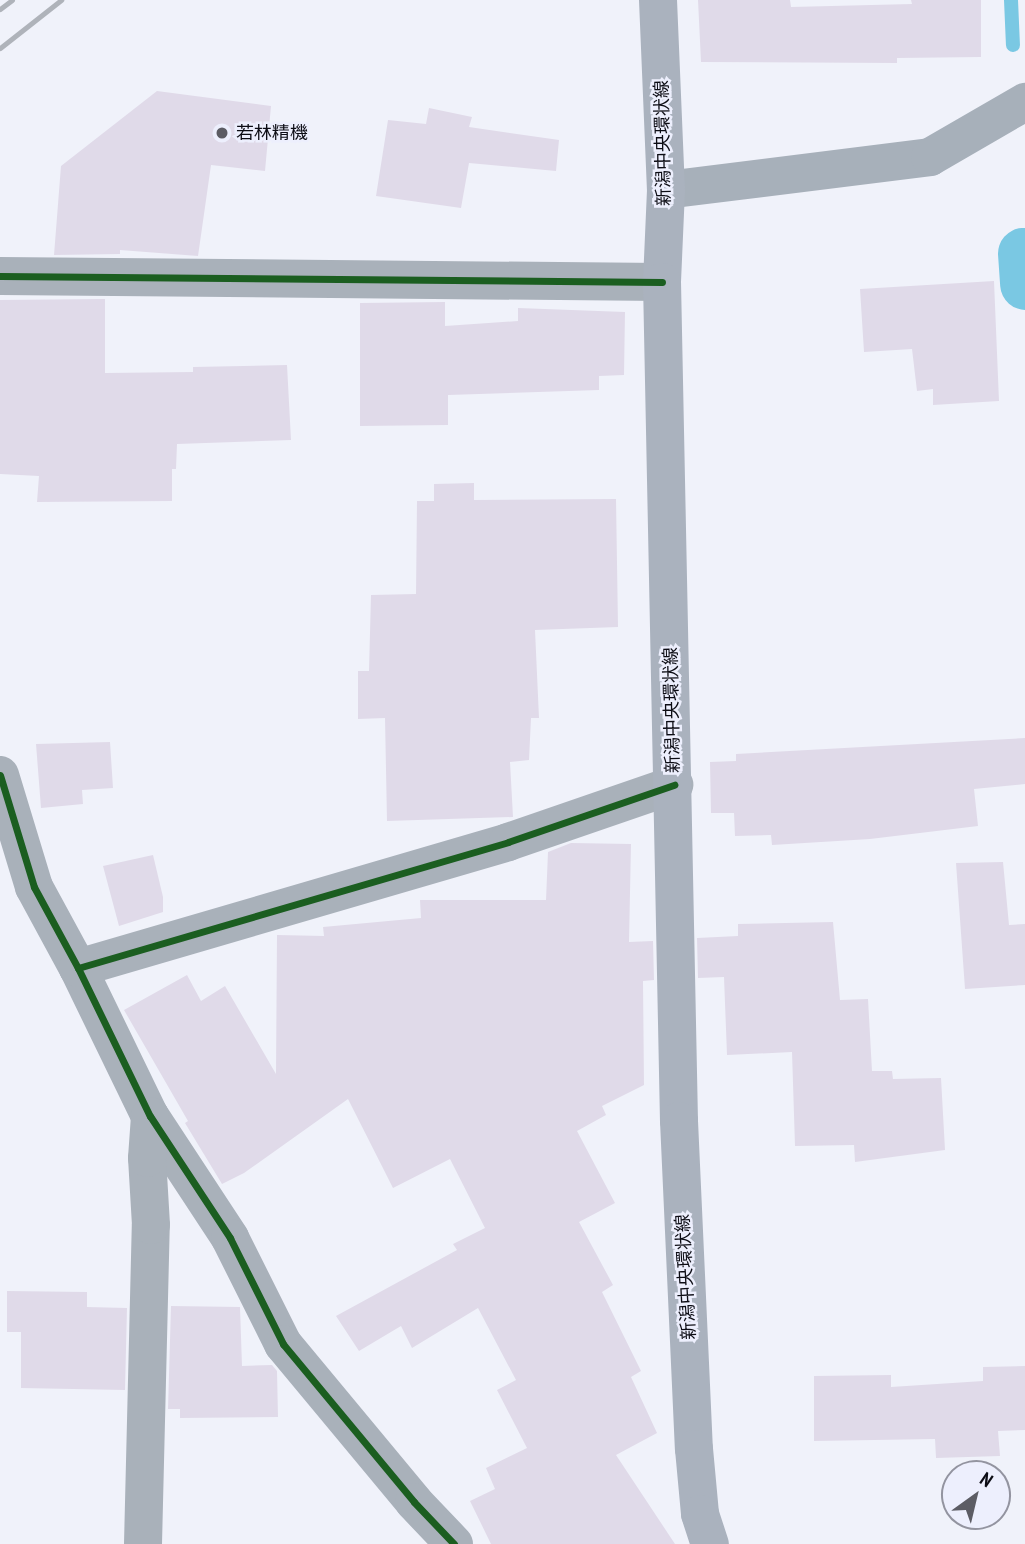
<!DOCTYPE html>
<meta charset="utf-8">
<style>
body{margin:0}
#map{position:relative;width:1025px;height:1544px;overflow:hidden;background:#f0f2fa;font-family:"PT Sans Narrow","Noto Sans JP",sans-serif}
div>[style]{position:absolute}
.stream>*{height:14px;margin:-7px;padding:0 7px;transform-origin:7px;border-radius:7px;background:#7ac8e3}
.canal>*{height:51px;margin:-25.5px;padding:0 25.5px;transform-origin:25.5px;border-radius:25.5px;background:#7ac8e3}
.building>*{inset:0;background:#e0dae9}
.street>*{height:38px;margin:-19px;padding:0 19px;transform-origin:19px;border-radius:19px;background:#a9b1ba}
.secondary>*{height:38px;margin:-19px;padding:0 19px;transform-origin:19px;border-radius:19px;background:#a7b0ba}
.primary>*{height:38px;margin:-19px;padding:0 19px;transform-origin:19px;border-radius:19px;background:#aab2be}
.rail>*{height:5px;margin:-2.5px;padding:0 2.5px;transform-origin:2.5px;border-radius:2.5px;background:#afb3ba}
.cycleway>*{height:7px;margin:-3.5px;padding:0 3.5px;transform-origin:3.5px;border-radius:3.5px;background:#1b5e20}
.dots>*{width:19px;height:19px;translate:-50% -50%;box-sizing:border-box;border:4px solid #edeffd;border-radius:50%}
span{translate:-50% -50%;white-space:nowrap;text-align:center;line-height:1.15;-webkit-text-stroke:5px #edeffd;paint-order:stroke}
.poi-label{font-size:18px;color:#0c0c14}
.left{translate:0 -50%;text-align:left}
.street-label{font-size:18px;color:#0c0c14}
.north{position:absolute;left:941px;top:1460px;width:70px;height:70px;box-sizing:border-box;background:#edeffd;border:2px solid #9394a0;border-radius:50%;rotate:34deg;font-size:19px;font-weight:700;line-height:28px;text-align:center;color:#0c0c14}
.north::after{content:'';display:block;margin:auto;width:24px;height:32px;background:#5c5c64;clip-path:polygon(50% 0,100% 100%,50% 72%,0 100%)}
</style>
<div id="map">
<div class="stream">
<i style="left:1011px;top:0;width:45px;rotate:87.5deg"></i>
</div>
<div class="canal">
<i style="left:1023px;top:253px;width:31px;rotate:86deg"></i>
</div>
<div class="building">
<i style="clip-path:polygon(698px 0,790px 0,791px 7px,912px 4px,911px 0,981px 0,981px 57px,897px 58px,897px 63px,701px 62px)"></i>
<i style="clip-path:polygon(157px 91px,271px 106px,265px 171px,211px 165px,198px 256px,120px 250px,120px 254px,54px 255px,61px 166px)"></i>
<i style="clip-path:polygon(429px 108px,472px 117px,469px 127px,559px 140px,556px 171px,469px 163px,461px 208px,376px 196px,388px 120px,426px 124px)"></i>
<i style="clip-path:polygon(994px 281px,999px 401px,933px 405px,933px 389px,917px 391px,912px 349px,864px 352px,860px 289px)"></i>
<i style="clip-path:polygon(105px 299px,105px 373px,193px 372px,193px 367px,287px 365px,291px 440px,177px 444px,176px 469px,172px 469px,172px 501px,37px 502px,39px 476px,0 474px,0 300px)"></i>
<i style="clip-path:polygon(445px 302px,445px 326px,518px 321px,518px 308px,625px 312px,624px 375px,599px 376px,599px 390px,448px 395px,448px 425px,360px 426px,360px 303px)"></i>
<i style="clip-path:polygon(474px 483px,474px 500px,616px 499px,618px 627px,535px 630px,539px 718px,531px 718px,529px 760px,510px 762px,513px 817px,387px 821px,385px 718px,358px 719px,358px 671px,369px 671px,371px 595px,416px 594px,417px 501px,434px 501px,434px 484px)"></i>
<i style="clip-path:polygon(1025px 738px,1025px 784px,974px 789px,978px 826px,870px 839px,772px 845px,771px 835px,735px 836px,734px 813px,711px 813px,710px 762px,736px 761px,736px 754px)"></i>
<i style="clip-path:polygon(110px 742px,113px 788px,82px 790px,83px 804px,41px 808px,36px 744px)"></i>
<i style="clip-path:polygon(571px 843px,631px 844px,629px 942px,653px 941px,654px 980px,643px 981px,644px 1085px,602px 1106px,606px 1115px,577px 1131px,615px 1203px,579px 1222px,613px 1285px,602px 1292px,641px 1371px,631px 1377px,657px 1433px,616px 1455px,675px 1544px,491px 1544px,470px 1501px,495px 1489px,486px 1468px,527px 1448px,497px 1390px,516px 1380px,478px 1308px,412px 1348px,401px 1326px,359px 1351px,336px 1316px,457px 1250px,453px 1244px,485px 1228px,450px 1159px,393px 1188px,348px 1099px,244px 1173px,222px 1184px,185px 1123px,188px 1121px,124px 1010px,187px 975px,201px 1001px,225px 986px,276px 1074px,277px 935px,324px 936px,323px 927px,421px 918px,420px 900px,546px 900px,548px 852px)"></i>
<i style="clip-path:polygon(153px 855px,163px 897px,163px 912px,119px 926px,103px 866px)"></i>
<i style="clip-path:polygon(1003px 862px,1009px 925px,1025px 924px,1025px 985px,965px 989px,956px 863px)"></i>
<i style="clip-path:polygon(833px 922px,840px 1000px,868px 999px,872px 1071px,892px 1071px,893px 1079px,941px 1078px,945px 1150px,855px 1162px,854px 1145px,795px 1146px,792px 1052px,727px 1055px,724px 977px,698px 978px,697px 938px,738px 936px,738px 924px)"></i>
<i style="clip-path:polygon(7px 1291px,87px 1292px,87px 1307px,127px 1308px,125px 1390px,21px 1388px,21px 1332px,7px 1332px)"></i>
<i style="clip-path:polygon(171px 1306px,240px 1307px,242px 1366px,272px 1365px,277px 1371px,278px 1417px,180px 1418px,180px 1409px,168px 1409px)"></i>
<i style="clip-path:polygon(1025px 1366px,1025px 1430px,998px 1431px,1000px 1456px,936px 1458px,935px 1439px,814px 1441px,814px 1376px,891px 1375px,891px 1387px,983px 1381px,983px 1367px)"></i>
</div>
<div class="street">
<i style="left:0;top:276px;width:662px;rotate:0.52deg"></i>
<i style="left:0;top:775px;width:117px;rotate:73.1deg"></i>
<i style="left:34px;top:887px;width:92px;rotate:61.5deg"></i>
<i style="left:78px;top:968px;width:165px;rotate:64.1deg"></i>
<i style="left:150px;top:1116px;width:146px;rotate:56.7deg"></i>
<i style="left:230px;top:1238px;width:119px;rotate:63.4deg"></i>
<i style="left:283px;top:1344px;width:205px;rotate:50.3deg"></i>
<i style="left:414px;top:1502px;width:58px;rotate:46.4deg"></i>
<i style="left:78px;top:968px;width:448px;rotate:-16.3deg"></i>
<i style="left:508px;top:842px;width:176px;rotate:-19deg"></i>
<i style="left:143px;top:1544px;width:319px;rotate:-88.6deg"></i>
<i style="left:151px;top:1225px;width:67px;rotate:-93.4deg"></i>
<i style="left:147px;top:1158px;width:42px;rotate:-85.9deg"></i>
</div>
<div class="secondary">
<i style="left:666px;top:190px;width:266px;rotate:-7.1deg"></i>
<i style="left:930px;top:157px;width:110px;rotate:-30.1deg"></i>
</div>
<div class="primary">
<i style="left:658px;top:0;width:190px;rotate:87.6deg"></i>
<i style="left:666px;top:190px;width:92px;rotate:92.5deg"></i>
<i style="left:662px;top:282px;width:839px;rotate:88.84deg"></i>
<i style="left:679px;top:1121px;width:328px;rotate:87.4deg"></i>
<i style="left:694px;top:1449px;width:65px;rotate:84.7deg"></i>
<i style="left:700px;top:1514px;width:32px;rotate:72deg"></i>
</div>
<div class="rail">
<i style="left:0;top:9px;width:15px;rotate:-37deg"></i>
<i style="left:0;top:48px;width:78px;rotate:-38.2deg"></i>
</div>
<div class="cycleway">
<i style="left:0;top:276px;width:662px;rotate:0.52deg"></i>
<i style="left:0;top:775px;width:117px;rotate:73.1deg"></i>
<i style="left:34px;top:887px;width:92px;rotate:61.5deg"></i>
<i style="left:78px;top:968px;width:165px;rotate:64.1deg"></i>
<i style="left:150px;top:1116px;width:146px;rotate:56.7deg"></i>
<i style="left:230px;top:1238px;width:119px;rotate:63.4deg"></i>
<i style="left:283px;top:1344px;width:205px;rotate:50.3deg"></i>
<i style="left:414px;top:1502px;width:58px;rotate:46.4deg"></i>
<i style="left:78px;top:968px;width:448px;rotate:-16.3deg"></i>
<i style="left:508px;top:842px;width:176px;rotate:-19deg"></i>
</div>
<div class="dots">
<i style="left:222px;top:133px;background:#5c5c64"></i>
</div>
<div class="poi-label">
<span class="left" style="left:236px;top:133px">若林精機</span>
</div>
<div class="street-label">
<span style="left:663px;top:143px;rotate:-91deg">新潟中央環状線</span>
<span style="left:672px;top:710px;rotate:-91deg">新潟中央環状線</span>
<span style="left:686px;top:1277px;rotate:-93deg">新潟中央環状線</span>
</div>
<div class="north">N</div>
</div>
